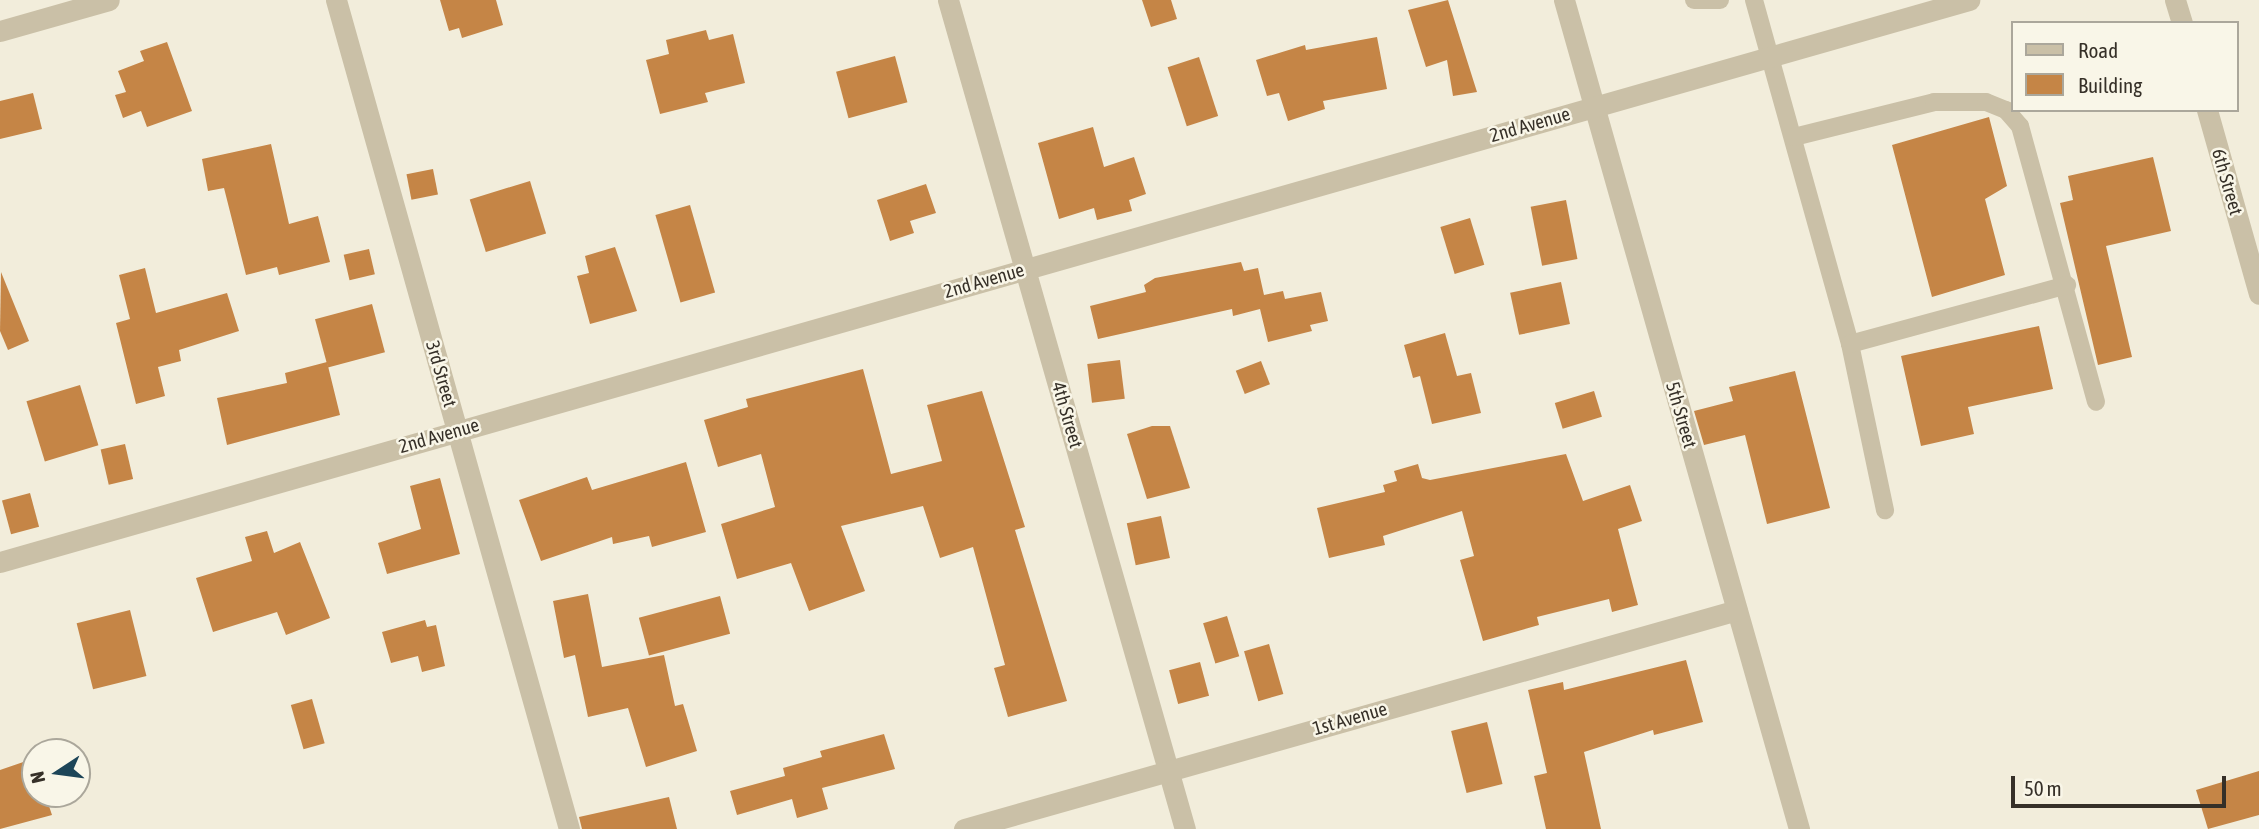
<!DOCTYPE html>
<style>
body{margin:0}
#map{position:relative;width:2259px;height:829px;overflow:hidden;background:#f2eddb;font-family:"Asap Condensed",sans-serif}
div>[style]{position:absolute}
.building>*{inset:0;background:#c58546;transform-origin:0 0}
.lane>*{height:18px;margin:-9px;padding:0 9px;transform-origin:9px;border-radius:9px;background:#cac0a7}
.street>*{height:21px;margin:-10.5px;padding:0 10.5px;transform-origin:10.5px;border-radius:10.5px;background:#cac0a7}
span{translate:-50% -50%;white-space:nowrap;text-align:center;line-height:1.15;-webkit-text-stroke:5px #f9f6e8;paint-order:stroke}
.street-label{font-size:19px;color:#363028}
.legend{position:absolute;left:2011px;top:21px;width:228px;height:91px;box-sizing:border-box;background:#f9f6e8;border:2px solid #aba79b;margin:0;padding:9px 12px;list-style:none;font-size:21px;color:#363028}
.legend li{display:flex;align-items:center;gap:14px;height:35px}
.legend b{width:35px;border:2px solid #aba79b}
.north{position:absolute;left:21px;top:738px;width:70px;height:70px;box-sizing:border-box;background:#f9f6e8;border:2px solid #aba79b;border-radius:50%;rotate:257deg;font-size:19px;font-weight:700;line-height:28px;text-align:center;color:#363028}
.north::after{content:'';display:block;margin:auto;width:24px;height:32px;background:#1d4558;clip-path:polygon(50% 0,100% 100%,50% 72%,0 100%)}
.scale{position:absolute;left:2011px;top:776px;width:215px;height:32px;box-sizing:border-box;border:4px solid #363028;border-top:0;padding-left:9px;font-size:21px;line-height:24px;white-space:nowrap;color:#363028;-webkit-text-stroke:5px #f9f6e8;paint-order:stroke}
</style>
<div id="map">
<div class="building">
<i style="clip-path:polygon(440px 0,496px 0,503px 25px,462px 38px,459px 28px,449px 31px)"></i>
<i style="clip-path:polygon(1142px 0,1171px 0,1177px 19px,1151px 27px)"></i>
<i style="clip-path:polygon(1448px 0,1465px 54px,1477px 92px,1453px 96px,1447px 60px,1426px 67px,1408px 10px)"></i>
<i style="clip-path:polygon(706px 30px,709px 40px,733px 34px,745px 83px,705px 93px,708px 102px,660px 114px,646px 60px,669px 54px,666px 40px)"></i>
<i style="clip-path:polygon(1377px 37px,1387px 89px,1323px 101px,1325px 109px,1288px 121px,1279px 93px,1267px 96px,1256px 60px,1305px 45px,1306px 50px)"></i>
<i style="clip-path:polygon(167px 42px,192px 111px,147px 127px,141px 111px,123px 118px,115px 95px,126px 92px,118px 71px,144px 61px,140px 51px)"></i>
<i style="left:895px;top:56px;width:48px;height:61px;rotate:75deg"></i>
<i style="left:1199px;top:57px;width:62px;height:33px;rotate:72deg"></i>
<i style="clip-path:polygon(33px 93px,42px 129px,0 139px,0 101px)"></i>
<i style="clip-path:polygon(1989px 117px,2007px 186px,1985px 199px,2005px 275px,1932px 297px,1892px 145px)"></i>
<i style="clip-path:polygon(1093px 127px,1104px 167px,1134px 157px,1146px 194px,1129px 200px,1132px 211px,1097px 220px,1094px 208px,1059px 219px,1038px 143px)"></i>
<i style="clip-path:polygon(271px 144px,289px 224px,318px 216px,330px 262px,279px 275px,277px 267px,246px 275px,224px 188px,208px 191px,202px 159px)"></i>
<i style="clip-path:polygon(2153px 157px,2171px 231px,2106px 246px,2132px 357px,2098px 365px,2060px 203px,2073px 200px,2068px 176px)"></i>
<i style="left:433px;top:169px;width:26px;height:27px;rotate:79deg"></i>
<i style="left:530px;top:181px;width:55px;height:63px;rotate:73deg"></i>
<i style="clip-path:polygon(926px 184px,936px 213px,910px 221px,914px 233px,890px 241px,877px 200px)"></i>
<i style="left:1566px;top:200px;width:60px;height:36px;rotate:79deg"></i>
<i style="left:690px;top:205px;width:91px;height:36px;rotate:74deg"></i>
<i style="left:1470px;top:218px;width:49px;height:31px;rotate:73deg"></i>
<i style="clip-path:polygon(615px 247px,637px 311px,590px 324px,577px 276px,589px 273px,585px 256px)"></i>
<i style="left:369px;top:249px;width:26px;height:26px;rotate:77deg"></i>
<i style="clip-path:polygon(1241px 262px,1244px 271px,1258px 268px,1264px 295px,1283px 291px,1285px 299px,1321px 292px,1328px 321px,1310px 325px,1312px 331px,1268px 342px,1260px 309px,1233px 316px,1232px 309px,1098px 339px,1090px 306px,1146px 292px,1144px 285px,1155px 278px)"></i>
<i style="clip-path:polygon(145px 268px,156px 313px,227px 293px,239px 331px,179px 350px,181px 361px,158px 367px,165px 396px,136px 404px,116px 323px,130px 319px,119px 275px)"></i>
<i style="clip-path:polygon(1px 272px,29px 341px,8px 350px,0 331px)"></i>
<i style="left:1561px;top:282px;width:43px;height:52px;rotate:78deg"></i>
<i style="left:372px;top:304px;width:50px;height:59px;rotate:75deg"></i>
<i style="clip-path:polygon(2039px 326px,2053px 389px,1968px 407px,1974px 434px,1921px 446px,1901px 356px)"></i>
<i style="clip-path:polygon(1445px 333px,1457px 376px,1471px 373px,1481px 413px,1432px 424px,1420px 376px,1413px 378px,1404px 345px)"></i>
<i style="left:1120px;top:360px;width:39px;height:33px;rotate:83deg"></i>
<i style="left:1261px;top:361px;width:25px;height:27px;rotate:69deg"></i>
<i style="clip-path:polygon(327px 362px,340px 415px,227px 445px,217px 398px,287px 383px,285px 373px)"></i>
<i style="clip-path:polygon(863px 369px,891px 474px,942px 461px,927px 405px,982px 391px,1025px 527px,1015px 530px,1067px 701px,1008px 717px,994px 668px,1005px 665px,973px 547px,940px 558px,923px 506px,841px 526px,865px 591px,809px 611px,791px 563px,737px 579px,721px 524px,775px 507px,761px 454px,718px 467px,704px 420px,748px 407px,746px 399px)"></i>
<i style="clip-path:polygon(1795px 371px,1830px 508px,1767px 524px,1745px 435px,1704px 445px,1694px 411px,1733px 401px,1729px 387px)"></i>
<i style="left:80px;top:385px;width:63px;height:56px;rotate:73deg"></i>
<i style="left:1594px;top:391px;width:27px;height:41px;rotate:73deg"></i>
<i style="clip-path:polygon(1152px 426px,1170px 426px,1190px 488px,1147px 499px,1127px 434px)"></i>
<i style="left:125px;top:444px;width:36px;height:25px;rotate:77deg"></i>
<i style="clip-path:polygon(1566px 454px,1583px 501px,1630px 485px,1642px 521px,1618px 529px,1638px 605px,1612px 612px,1609px 599px,1537px 617px,1539px 625px,1483px 641px,1460px 560px,1474px 556px,1462px 511px,1383px 536px,1385px 545px,1329px 558px,1317px 508px,1385px 492px,1383px 485px,1397px 481px,1394px 471px,1418px 464px,1422px 478px,1430px 480px)"></i>
<i style="clip-path:polygon(686px 462px,706px 532px,652px 547px,649px 536px,613px 544px,612px 537px,541px 561px,519px 500px,587px 477px,592px 490px)"></i>
<i style="clip-path:polygon(440px 478px,460px 554px,387px 574px,378px 543px,421px 529px,410px 486px)"></i>
<i style="left:30px;top:493px;width:35px;height:29px;rotate:75deg"></i>
<i style="left:1161px;top:516px;width:43px;height:35px;rotate:78deg"></i>
<i style="clip-path:polygon(267px 531px,274px 553px,300px 542px,330px 618px,286px 635px,277px 612px,213px 632px,196px 578px,252px 561px,245px 537px)"></i>
<i style="clip-path:polygon(588px 594px,602px 667px,664px 655px,675px 706px,683px 704px,697px 751px,646px 767px,628px 708px,588px 717px,575px 655px,564px 658px,553px 601px)"></i>
<i style="left:720px;top:596px;width:39px;height:84px;rotate:75deg"></i>
<i style="left:130px;top:610px;width:68px;height:55px;rotate:76deg"></i>
<i style="left:1227px;top:616px;width:42px;height:25px;rotate:73deg"></i>
<i style="clip-path:polygon(425px 620px,427px 627px,436px 625px,445px 666px,422px 672px,418px 656px,391px 663px,382px 632px)"></i>
<i style="left:1269px;top:644px;width:52px;height:26px;rotate:74deg"></i>
<i style="clip-path:polygon(1686px 660px,1703px 722px,1654px 735px,1653px 730px,1584px 752px,1601px 829px,1546px 829px,1534px 776px,1547px 773px,1528px 690px,1563px 682px,1564px 690px)"></i>
<i style="left:1200px;top:662px;width:35px;height:32px;rotate:75deg"></i>
<i style="left:312px;top:699px;width:46px;height:22px;rotate:74deg"></i>
<i style="left:1487px;top:722px;width:64px;height:37px;rotate:76deg"></i>
<i style="clip-path:polygon(884px 734px,895px 769px,822px 788px,828px 809px,797px 818px,792px 799px,737px 815px,730px 791px,785px 776px,783px 768px,822px 757px,820px 751px)"></i>
<i style="clip-path:polygon(35px 758px,35px 794px,45px 794px,52px 815px,0 829px,0 770px)"></i>
<i style="clip-path:polygon(2259px 771px,2259px 815px,2208px 829px,2196px 790px)"></i>
<i style="clip-path:polygon(669px 797px,677px 829px,582px 829px,579px 817px)"></i>
</div>
<div class="lane">
<i style="left:1694px;top:0;width:26px"></i>
<i style="left:1754px;top:0;width:357px;rotate:74.4deg"></i>
<i style="left:1850px;top:344px;width:170px;rotate:78.1deg"></i>
<i style="left:1794px;top:137px;width:144px;rotate:-14deg"></i>
<i style="left:1934px;top:102px;width:52px"></i>
<i style="left:1986px;top:102px;width:22px;rotate:22deg"></i>
<i style="left:2006px;top:110px;width:21px;rotate:49deg"></i>
<i style="left:2020px;top:126px;width:286px;rotate:74.6deg"></i>
<i style="left:1850px;top:344px;width:225px;rotate:-15.2deg"></i>
</div>
<div class="street">
<i style="left:336px;top:0;width:861px;rotate:74.3deg"></i>
<i style="left:948px;top:0;width:862px;rotate:74.05deg"></i>
<i style="left:1564px;top:0;width:862px;rotate:74.17deg"></i>
<i style="left:2175px;top:0;width:24px;rotate:73deg"></i>
<i style="left:0;top:31px;width:113px;rotate:-15.9deg"></i>
<i style="left:2207px;top:110px;width:191px;rotate:74.2deg"></i>
<i style="left:0;top:562px;width:2048px;rotate:-15.93deg"></i>
<i style="left:964px;top:829px;width:803px;rotate:-15.82deg"></i>
</div>
<div class="street-label">
<span style="left:1530px;top:125px;rotate:-16deg">2nd Avenue</span>
<span style="left:2227px;top:182px;rotate:74deg">6th Street</span>
<span style="left:984px;top:281px;rotate:-16deg">2nd Avenue</span>
<span style="left:441px;top:374px;rotate:74deg">3rd Street</span>
<span style="left:1067px;top:415px;rotate:74deg">4th Street</span>
<span style="left:1681px;top:415px;rotate:74deg">5th Street</span>
<span style="left:439px;top:436px;rotate:-16deg">2nd Avenue</span>
<span style="left:1350px;top:719px;rotate:-16deg">1st Avenue</span>
</div>
<ul class="legend">
<li><b style="height:9px;background:#cac0a7"></b>Road</li>
<li><b style="height:19px;background:#c58546"></b>Building</li>
</ul>
<div class="north">N</div>
<div class="scale">50 m</div>
</div>
